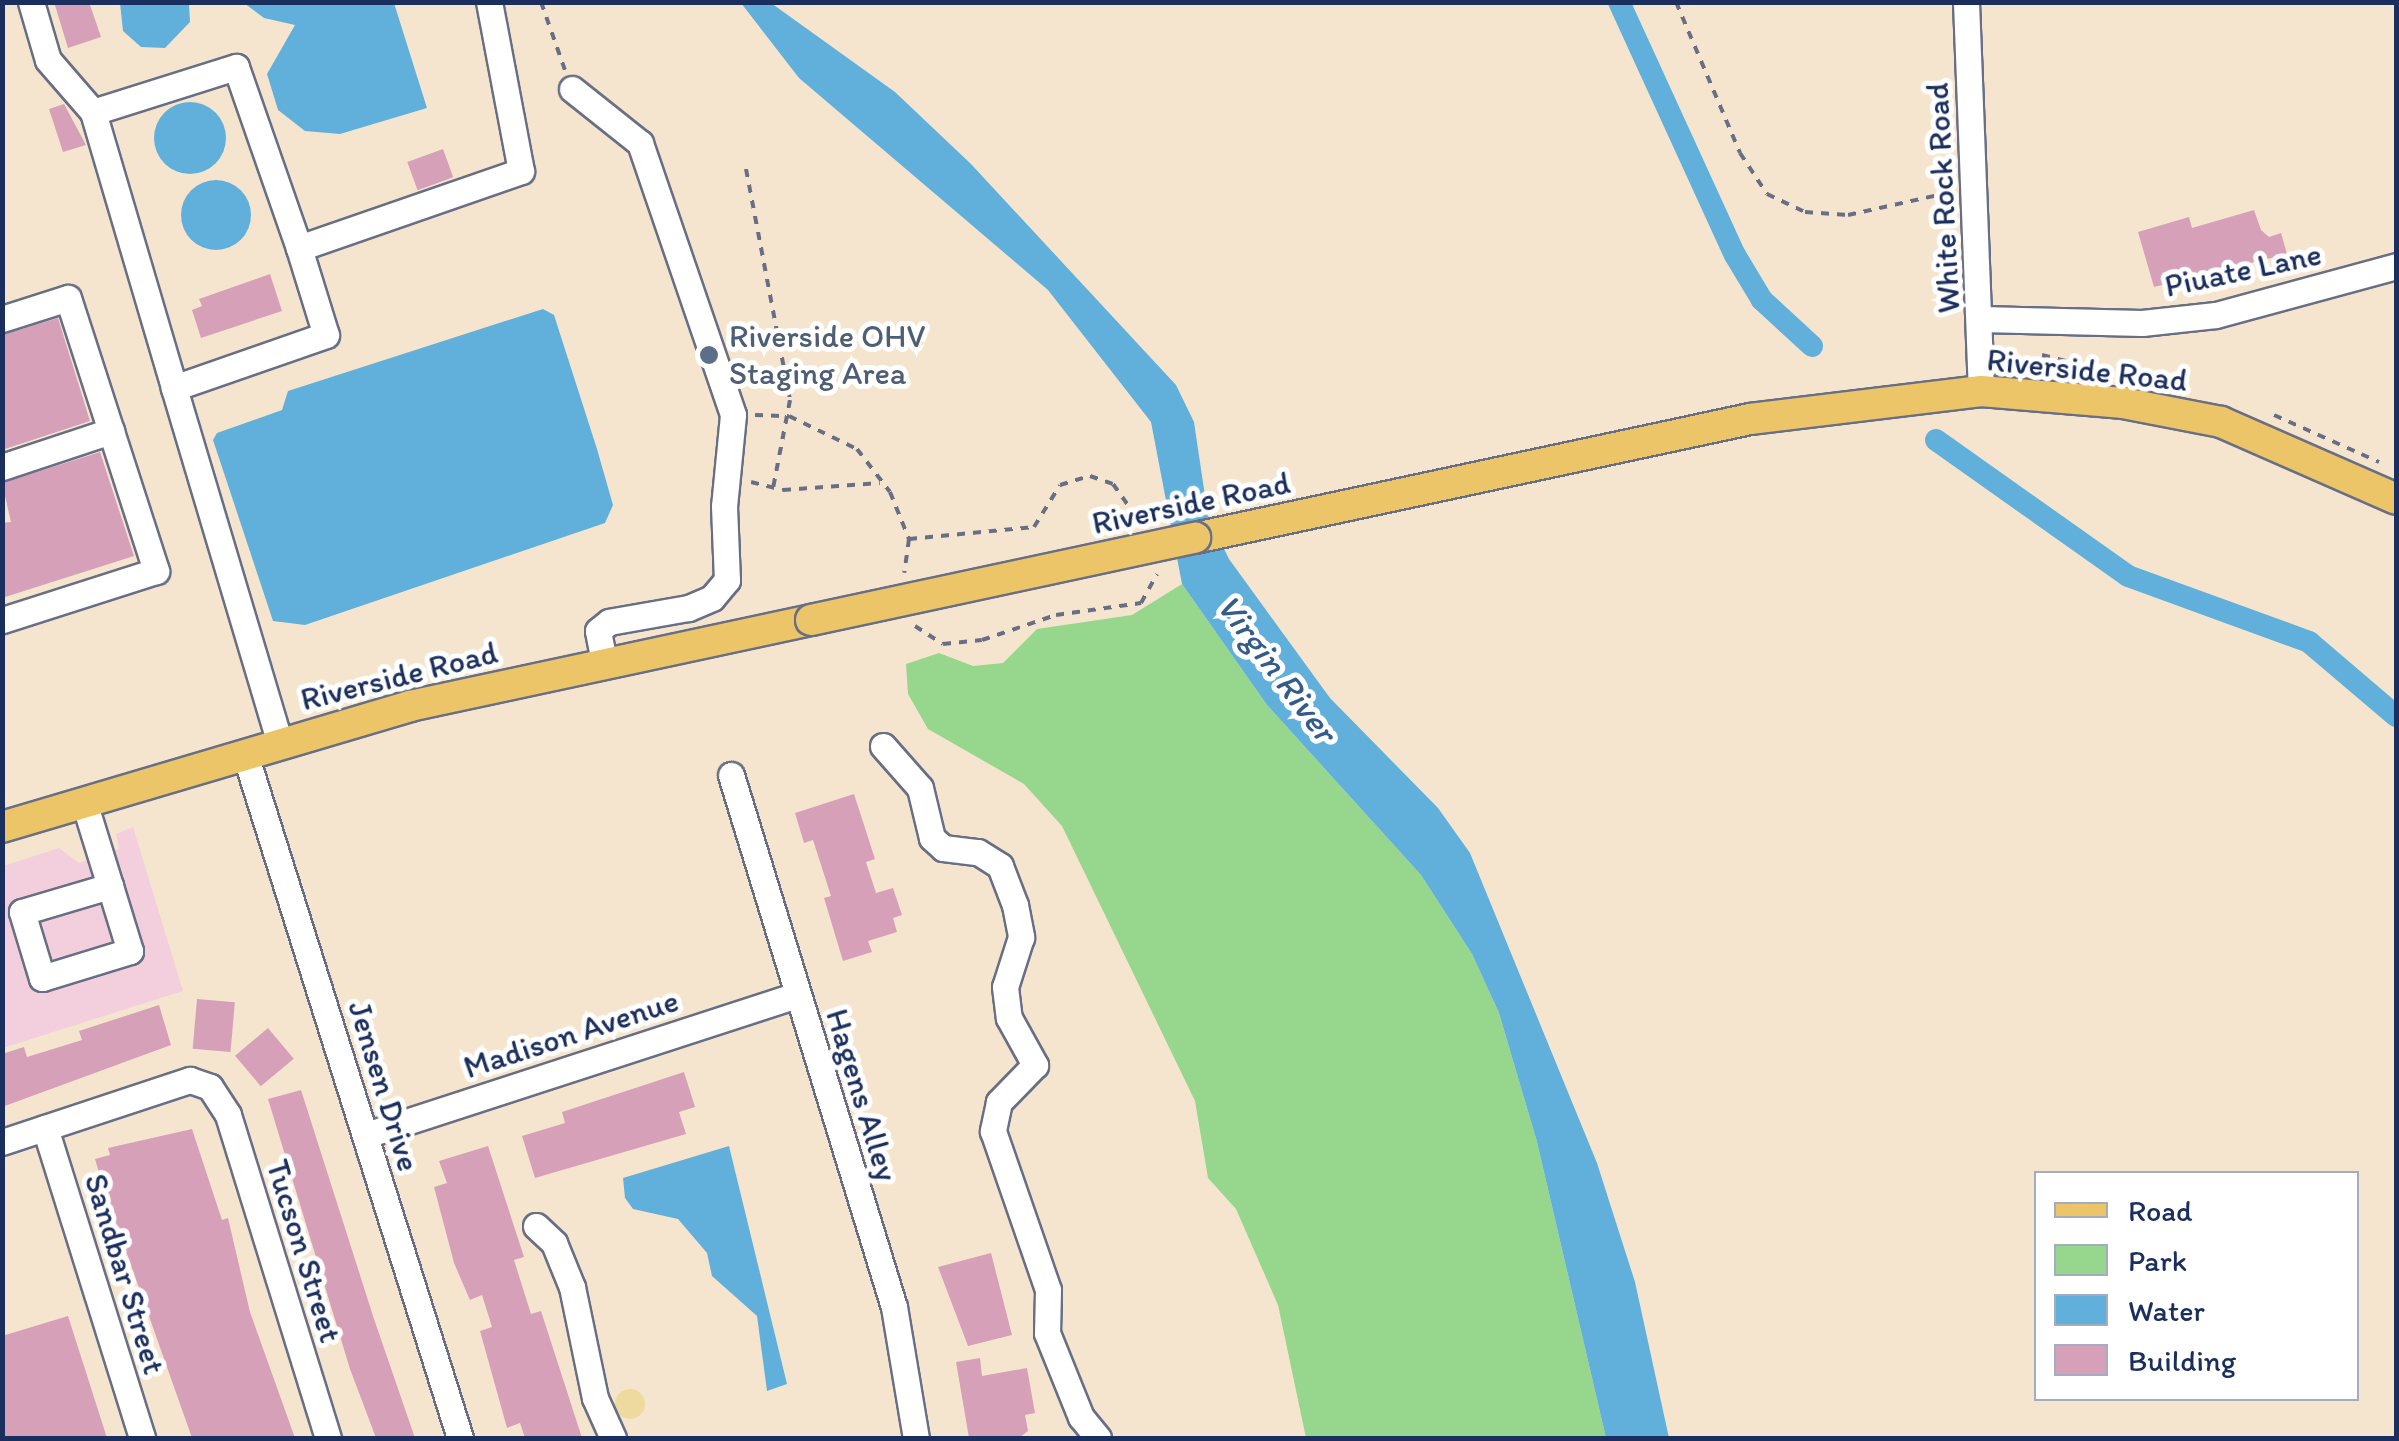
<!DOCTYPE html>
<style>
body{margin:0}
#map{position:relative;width:2399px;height:1441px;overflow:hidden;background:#f6e5ce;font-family:Itim,sans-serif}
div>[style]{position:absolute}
.built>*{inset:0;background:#f3cfde}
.green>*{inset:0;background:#97d78d}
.sand>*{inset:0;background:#eeda9e}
.round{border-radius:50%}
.water>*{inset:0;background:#61b0db}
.canal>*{height:22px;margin:-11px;padding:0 11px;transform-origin:11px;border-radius:11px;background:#61b0db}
.building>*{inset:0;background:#d7a0b9;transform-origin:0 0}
.path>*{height:4px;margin-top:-2px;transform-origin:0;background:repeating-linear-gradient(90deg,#686f85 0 8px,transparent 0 16px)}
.roads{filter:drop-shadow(2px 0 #686f85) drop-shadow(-2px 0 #686f85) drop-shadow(0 2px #686f85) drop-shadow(0 -2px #686f85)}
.minor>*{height:25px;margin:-12.5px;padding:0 12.5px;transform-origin:12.5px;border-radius:12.5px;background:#fff}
.major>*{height:30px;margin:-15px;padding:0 15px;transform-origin:15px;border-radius:15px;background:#edc569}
.bridges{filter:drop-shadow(2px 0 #686f85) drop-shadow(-2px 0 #686f85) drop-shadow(0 2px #686f85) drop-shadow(0 -2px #686f85)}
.major-bridge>*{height:30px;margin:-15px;padding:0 15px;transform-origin:15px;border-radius:15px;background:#edc569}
.dots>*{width:28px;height:28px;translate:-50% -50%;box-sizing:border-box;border:5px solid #fff;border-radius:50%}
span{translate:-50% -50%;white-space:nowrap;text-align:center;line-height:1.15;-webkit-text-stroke:10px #fff;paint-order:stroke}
.street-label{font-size:32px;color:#1b2f5e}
.service-label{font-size:32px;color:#4e5e75}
.left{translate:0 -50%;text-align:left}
.water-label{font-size:35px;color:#345c8a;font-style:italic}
.frame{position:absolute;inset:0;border:5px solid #1b2f5e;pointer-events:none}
.legend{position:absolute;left:2034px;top:1171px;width:325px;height:230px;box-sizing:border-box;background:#fff;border:2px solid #a4acbf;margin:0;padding:12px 18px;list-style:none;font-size:30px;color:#1b2f5e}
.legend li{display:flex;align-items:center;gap:20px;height:50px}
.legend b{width:50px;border:2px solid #a4acbf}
</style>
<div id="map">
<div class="built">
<i style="clip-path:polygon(133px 827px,183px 991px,3px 1048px,3px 866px,59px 848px,79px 863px,119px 849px,116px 834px)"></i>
</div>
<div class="green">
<i style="clip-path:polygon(1182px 584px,1267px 705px,1421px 875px,1472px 954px,1499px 1013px,1537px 1142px,1606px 1438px,1306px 1438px,1278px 1305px,1236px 1209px,1208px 1178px,1195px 1101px,1062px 826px,1024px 784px,928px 729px,908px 694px,906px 664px,939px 653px,973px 666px,1003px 663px,1037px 629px,1132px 615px)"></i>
</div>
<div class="sand">
<i class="round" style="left:615px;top:1389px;width:30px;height:30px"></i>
</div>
<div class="water">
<i style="clip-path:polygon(120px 3px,189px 3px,190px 22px,165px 48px,141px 47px,123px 31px)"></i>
<i style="clip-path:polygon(244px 3px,394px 3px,427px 108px,340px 134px,305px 131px,278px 110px,267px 74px,295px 25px,264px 18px)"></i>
<i style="clip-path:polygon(741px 3px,771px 3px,895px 92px,971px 164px,1176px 385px,1194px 422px,1208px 516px,1229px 559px,1330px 698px,1438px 808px,1470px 853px,1597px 1163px,1635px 1282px,1669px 1438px,1606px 1438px,1537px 1142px,1499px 1013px,1472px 954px,1421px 875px,1267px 705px,1182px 584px,1151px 422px,1048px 290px,799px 78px)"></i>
<i class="round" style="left:154px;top:102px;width:72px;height:72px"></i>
<i class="round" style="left:181px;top:180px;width:70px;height:70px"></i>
<i style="clip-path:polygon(543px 309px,554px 315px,597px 449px,613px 505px,605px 523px,305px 625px,273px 621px,213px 440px,217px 433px,282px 410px,288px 391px)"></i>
<i style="clip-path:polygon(729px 1146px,787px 1384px,767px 1391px,757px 1316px,712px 1276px,707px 1253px,678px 1219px,633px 1209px,625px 1198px,623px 1178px)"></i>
</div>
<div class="canal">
<i style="left:1619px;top:2px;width:278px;rotate:65.4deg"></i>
<i style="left:1735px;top:255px;width:52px;rotate:59deg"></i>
<i style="left:1762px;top:300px;width:68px;rotate:42.6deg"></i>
<i style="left:1936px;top:440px;width:235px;rotate:35.3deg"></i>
<i style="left:2128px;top:576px;width:193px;rotate:20deg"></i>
<i style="left:2309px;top:642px;width:114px;rotate:40.4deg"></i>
</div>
<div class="building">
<i style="clip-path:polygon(54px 2px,89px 2px,101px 37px,68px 48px)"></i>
<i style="clip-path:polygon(64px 104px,86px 145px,63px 152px,49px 109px)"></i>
<i style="left:443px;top:149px;width:30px;height:38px;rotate:70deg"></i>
<i style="clip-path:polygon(2254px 210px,2261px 230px,2269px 237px,2281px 233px,2287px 254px,2154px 287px,2138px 232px,2189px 217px,2192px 228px)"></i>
<i style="clip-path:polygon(270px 274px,282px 311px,201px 338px,192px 310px,202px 306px,199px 299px)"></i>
<i style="clip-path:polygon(58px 318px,90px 421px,2px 450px,2px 335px)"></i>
<i style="clip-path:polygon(100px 452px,134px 556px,2px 598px,2px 523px,11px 522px,2px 483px)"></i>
<i style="clip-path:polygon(854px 794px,875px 859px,866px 862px,876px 893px,893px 888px,902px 915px,893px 918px,897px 932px,868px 941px,872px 952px,843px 961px,824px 898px,831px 896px,813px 840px,804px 843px,795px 813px)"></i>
<i style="left:197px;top:999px;width:38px;height:50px;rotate:5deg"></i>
<i style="clip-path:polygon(159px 1005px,171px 1045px,2px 1107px,2px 1054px,24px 1047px,27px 1057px,82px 1040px,79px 1031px)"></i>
<i style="left:268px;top:1028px;width:40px;height:43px;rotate:50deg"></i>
<i style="clip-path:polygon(684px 1072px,695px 1107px,679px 1112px,686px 1134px,535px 1178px,522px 1136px,565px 1123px,562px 1112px)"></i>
<i style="clip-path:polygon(301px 1090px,374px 1319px,415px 1438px,376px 1438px,350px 1369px,268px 1099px)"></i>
<i style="clip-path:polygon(192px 1129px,222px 1220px,228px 1218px,250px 1312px,295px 1438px,192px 1438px,102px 1183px,95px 1159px,110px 1155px,108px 1148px)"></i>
<i style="clip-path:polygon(488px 1146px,524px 1257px,514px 1260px,531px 1314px,541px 1311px,582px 1438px,525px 1438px,520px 1423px,507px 1428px,480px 1331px,492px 1327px,482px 1295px,470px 1300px,454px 1263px,434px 1187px,447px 1183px,439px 1161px)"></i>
<i style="clip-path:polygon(991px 1253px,1012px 1335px,968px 1346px,938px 1267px)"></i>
<i style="clip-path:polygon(68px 1316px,107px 1438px,2px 1438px,2px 1336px)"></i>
<i style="clip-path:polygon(980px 1358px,982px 1376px,1027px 1368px,1035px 1413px,1025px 1415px,1028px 1431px,1019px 1438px,969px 1438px,956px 1362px)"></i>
</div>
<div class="path">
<i style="left:541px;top:2px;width:72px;rotate:70.6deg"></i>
<i style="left:1676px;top:2px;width:164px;rotate:67deg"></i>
<i style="left:1740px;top:153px;width:49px;rotate:56.6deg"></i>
<i style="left:1767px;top:194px;width:42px;rotate:25.3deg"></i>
<i style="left:1805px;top:212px;width:43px;rotate:4deg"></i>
<i style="left:1848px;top:215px;width:107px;rotate:-12.5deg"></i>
<i style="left:746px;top:169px;width:235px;rotate:79.2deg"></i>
<i style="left:790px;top:400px;width:90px;rotate:100.9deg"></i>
<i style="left:2042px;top:355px;width:86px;rotate:14.2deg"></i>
<i style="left:755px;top:415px;width:34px;rotate:2deg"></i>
<i style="left:789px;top:416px;width:76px;rotate:25.9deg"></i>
<i style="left:857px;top:449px;width:54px;rotate:52.5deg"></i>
<i style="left:890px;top:492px;width:51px;rotate:68deg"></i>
<i style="left:909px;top:539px;width:34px;rotate:98deg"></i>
<i style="left:2274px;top:415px;width:115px;rotate:24.1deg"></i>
<i style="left:751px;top:482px;width:33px;rotate:14deg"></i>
<i style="left:783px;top:490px;width:97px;rotate:-4.1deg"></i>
<i style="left:909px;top:539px;width:126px;rotate:-5.5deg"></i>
<i style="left:1034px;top:527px;width:49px;rotate:-58.2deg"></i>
<i style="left:1060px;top:485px;width:31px;rotate:-17deg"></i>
<i style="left:1090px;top:476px;width:24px;rotate:19deg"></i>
<i style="left:1113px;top:484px;width:47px;rotate:54.6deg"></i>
<i style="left:915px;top:626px;width:33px;rotate:33deg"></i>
<i style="left:943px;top:644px;width:39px;rotate:-6deg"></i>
<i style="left:982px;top:640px;width:78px;rotate:-18.7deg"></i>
<i style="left:1056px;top:615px;width:86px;rotate:-8deg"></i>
<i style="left:1141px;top:603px;width:33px;rotate:-61deg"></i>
</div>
<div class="roads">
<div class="minor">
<i style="left:31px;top:2px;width:60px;rotate:73.7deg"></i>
<i style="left:48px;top:60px;width:69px;rotate:49.1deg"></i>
<i style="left:93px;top:112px;width:150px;rotate:-17.5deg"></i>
<i style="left:236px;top:67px;width:192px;rotate:70.8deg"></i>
<i style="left:299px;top:248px;width:91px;rotate:72.8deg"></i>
<i style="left:326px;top:335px;width:161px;rotate:160.8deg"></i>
<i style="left:174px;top:388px;width:370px;rotate:73.4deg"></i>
<i style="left:1966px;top:2px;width:389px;rotate:87.8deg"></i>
<i style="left:572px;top:89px;width:87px;rotate:38.5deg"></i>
<i style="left:640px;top:143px;width:287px;rotate:71.1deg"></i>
<i style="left:733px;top:415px;width:91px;rotate:95.6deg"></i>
<i style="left:724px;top:506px;width:74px;rotate:87.7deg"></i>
<i style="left:727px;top:580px;width:23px;rotate:130deg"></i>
<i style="left:712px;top:598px;width:26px;rotate:157deg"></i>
<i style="left:688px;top:608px;width:80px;rotate:170deg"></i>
<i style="left:609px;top:622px;width:14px;rotate:141deg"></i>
<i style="left:598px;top:631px;width:32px;rotate:79deg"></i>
<i style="left:93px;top:112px;width:288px;rotate:73.6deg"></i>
<i style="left:299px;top:248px;width:235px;rotate:-19.1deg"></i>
<i style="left:521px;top:171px;width:172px;rotate:-100.7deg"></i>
<i style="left:2px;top:319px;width:69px;rotate:-17.7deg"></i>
<i style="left:68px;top:298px;width:287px;rotate:72.1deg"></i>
<i style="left:156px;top:571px;width:162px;rotate:162.3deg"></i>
<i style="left:1981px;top:319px;width:161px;rotate:1.4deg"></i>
<i style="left:2142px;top:323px;width:74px;rotate:-6.2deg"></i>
<i style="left:2216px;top:315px;width:187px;rotate:-15.2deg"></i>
<i style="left:2px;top:467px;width:115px;rotate:-18.3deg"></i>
<i style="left:883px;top:746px;width:56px;rotate:48.6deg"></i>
<i style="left:920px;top:788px;width:51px;rotate:76.5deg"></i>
<i style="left:932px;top:838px;width:15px;rotate:42deg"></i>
<i style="left:943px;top:848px;width:35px;rotate:7deg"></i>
<i style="left:978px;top:852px;width:26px;rotate:32deg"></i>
<i style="left:1000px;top:866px;width:42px;rotate:69deg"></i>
<i style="left:1015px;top:905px;width:33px;rotate:79deg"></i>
<i style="left:1021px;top:937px;width:52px;rotate:107.7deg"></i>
<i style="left:1005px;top:987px;width:31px;rotate:83deg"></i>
<i style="left:1009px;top:1018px;width:54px;rotate:61deg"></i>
<i style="left:1035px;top:1065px;width:52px;rotate:134.2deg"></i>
<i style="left:999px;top:1102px;width:30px;rotate:102deg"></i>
<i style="left:993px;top:1131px;width:168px;rotate:70.9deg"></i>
<i style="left:1048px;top:1290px;width:43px;rotate:91.3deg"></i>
<i style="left:1047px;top:1333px;width:91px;rotate:68deg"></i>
<i style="left:1081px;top:1417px;width:27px;rotate:51deg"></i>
<i style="left:245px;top:754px;width:717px;rotate:72.55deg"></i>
<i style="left:731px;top:775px;width:556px;rotate:72.97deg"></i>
<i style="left:894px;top:1307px;width:133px;rotate:80.5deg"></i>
<i style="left:84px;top:802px;width:88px;rotate:72.8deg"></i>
<i style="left:110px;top:886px;width:68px;rotate:72.9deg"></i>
<i style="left:130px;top:951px;width:92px;rotate:162.9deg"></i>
<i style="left:42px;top:978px;width:69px;rotate:-106.9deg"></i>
<i style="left:22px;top:912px;width:92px;rotate:-16.5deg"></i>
<i style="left:45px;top:1128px;width:325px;rotate:72.6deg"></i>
<i style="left:366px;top:1135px;width:453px;rotate:-18deg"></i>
<i style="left:2px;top:1142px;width:198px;rotate:-18.3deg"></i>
<i style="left:190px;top:1080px;width:21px;rotate:19deg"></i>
<i style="left:210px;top:1087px;width:33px;rotate:57deg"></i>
<i style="left:228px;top:1115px;width:338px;rotate:72.8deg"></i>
<i style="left:536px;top:1226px;width:25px;rotate:43deg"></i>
<i style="left:554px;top:1243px;width:48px;rotate:67.8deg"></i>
<i style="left:572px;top:1287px;width:113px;rotate:78.3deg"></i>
<i style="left:595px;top:1398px;width:44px;rotate:65.8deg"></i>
</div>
<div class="major">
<i style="left:1195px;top:538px;width:568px;rotate:-12.1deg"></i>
<i style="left:1750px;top:419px;width:233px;rotate:-6.9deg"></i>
<i style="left:1981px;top:391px;width:143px;rotate:4.8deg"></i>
<i style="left:2123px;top:403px;width:100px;rotate:11deg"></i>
<i style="left:2221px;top:422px;width:191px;rotate:23.7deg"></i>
<i style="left:2px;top:827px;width:426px;rotate:-16.5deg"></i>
<i style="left:410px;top:706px;width:410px;rotate:-12.1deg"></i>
</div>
</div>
<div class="bridges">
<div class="major-bridge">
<i style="left:811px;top:620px;width:393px;rotate:-12.1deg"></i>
</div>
</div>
<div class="dots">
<i style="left:709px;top:355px;background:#5c6f8a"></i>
</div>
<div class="street-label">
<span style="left:1943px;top:198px;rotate:-93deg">White Rock Road</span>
<span style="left:2243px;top:270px;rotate:-12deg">Piuate Lane</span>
<span style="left:2087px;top:370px;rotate:6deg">Riverside Road</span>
<span style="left:1191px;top:503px;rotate:-12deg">Riverside Road</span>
<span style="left:399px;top:676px;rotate:-14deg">Riverside Road</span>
<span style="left:571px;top:1034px;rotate:-18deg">Madison Avenue</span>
<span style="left:384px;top:1086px;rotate:73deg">Jensen Drive</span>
<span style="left:862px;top:1095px;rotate:73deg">Hagens Alley</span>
<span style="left:304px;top:1251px;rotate:73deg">Tucson Street</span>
<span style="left:125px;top:1274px;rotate:73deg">Sandbar Street</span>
</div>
<div class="service-label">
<span class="left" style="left:729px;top:355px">Riverside OHV<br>Staging Area</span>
</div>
<div class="water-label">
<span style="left:1277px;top:668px;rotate:53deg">Virgin River</span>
</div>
<div class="frame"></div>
<ul class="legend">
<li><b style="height:12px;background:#edc569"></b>Road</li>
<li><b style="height:28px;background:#97d78d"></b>Park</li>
<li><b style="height:28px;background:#61b0db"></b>Water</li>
<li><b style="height:28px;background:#d7a0b9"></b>Building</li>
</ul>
</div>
